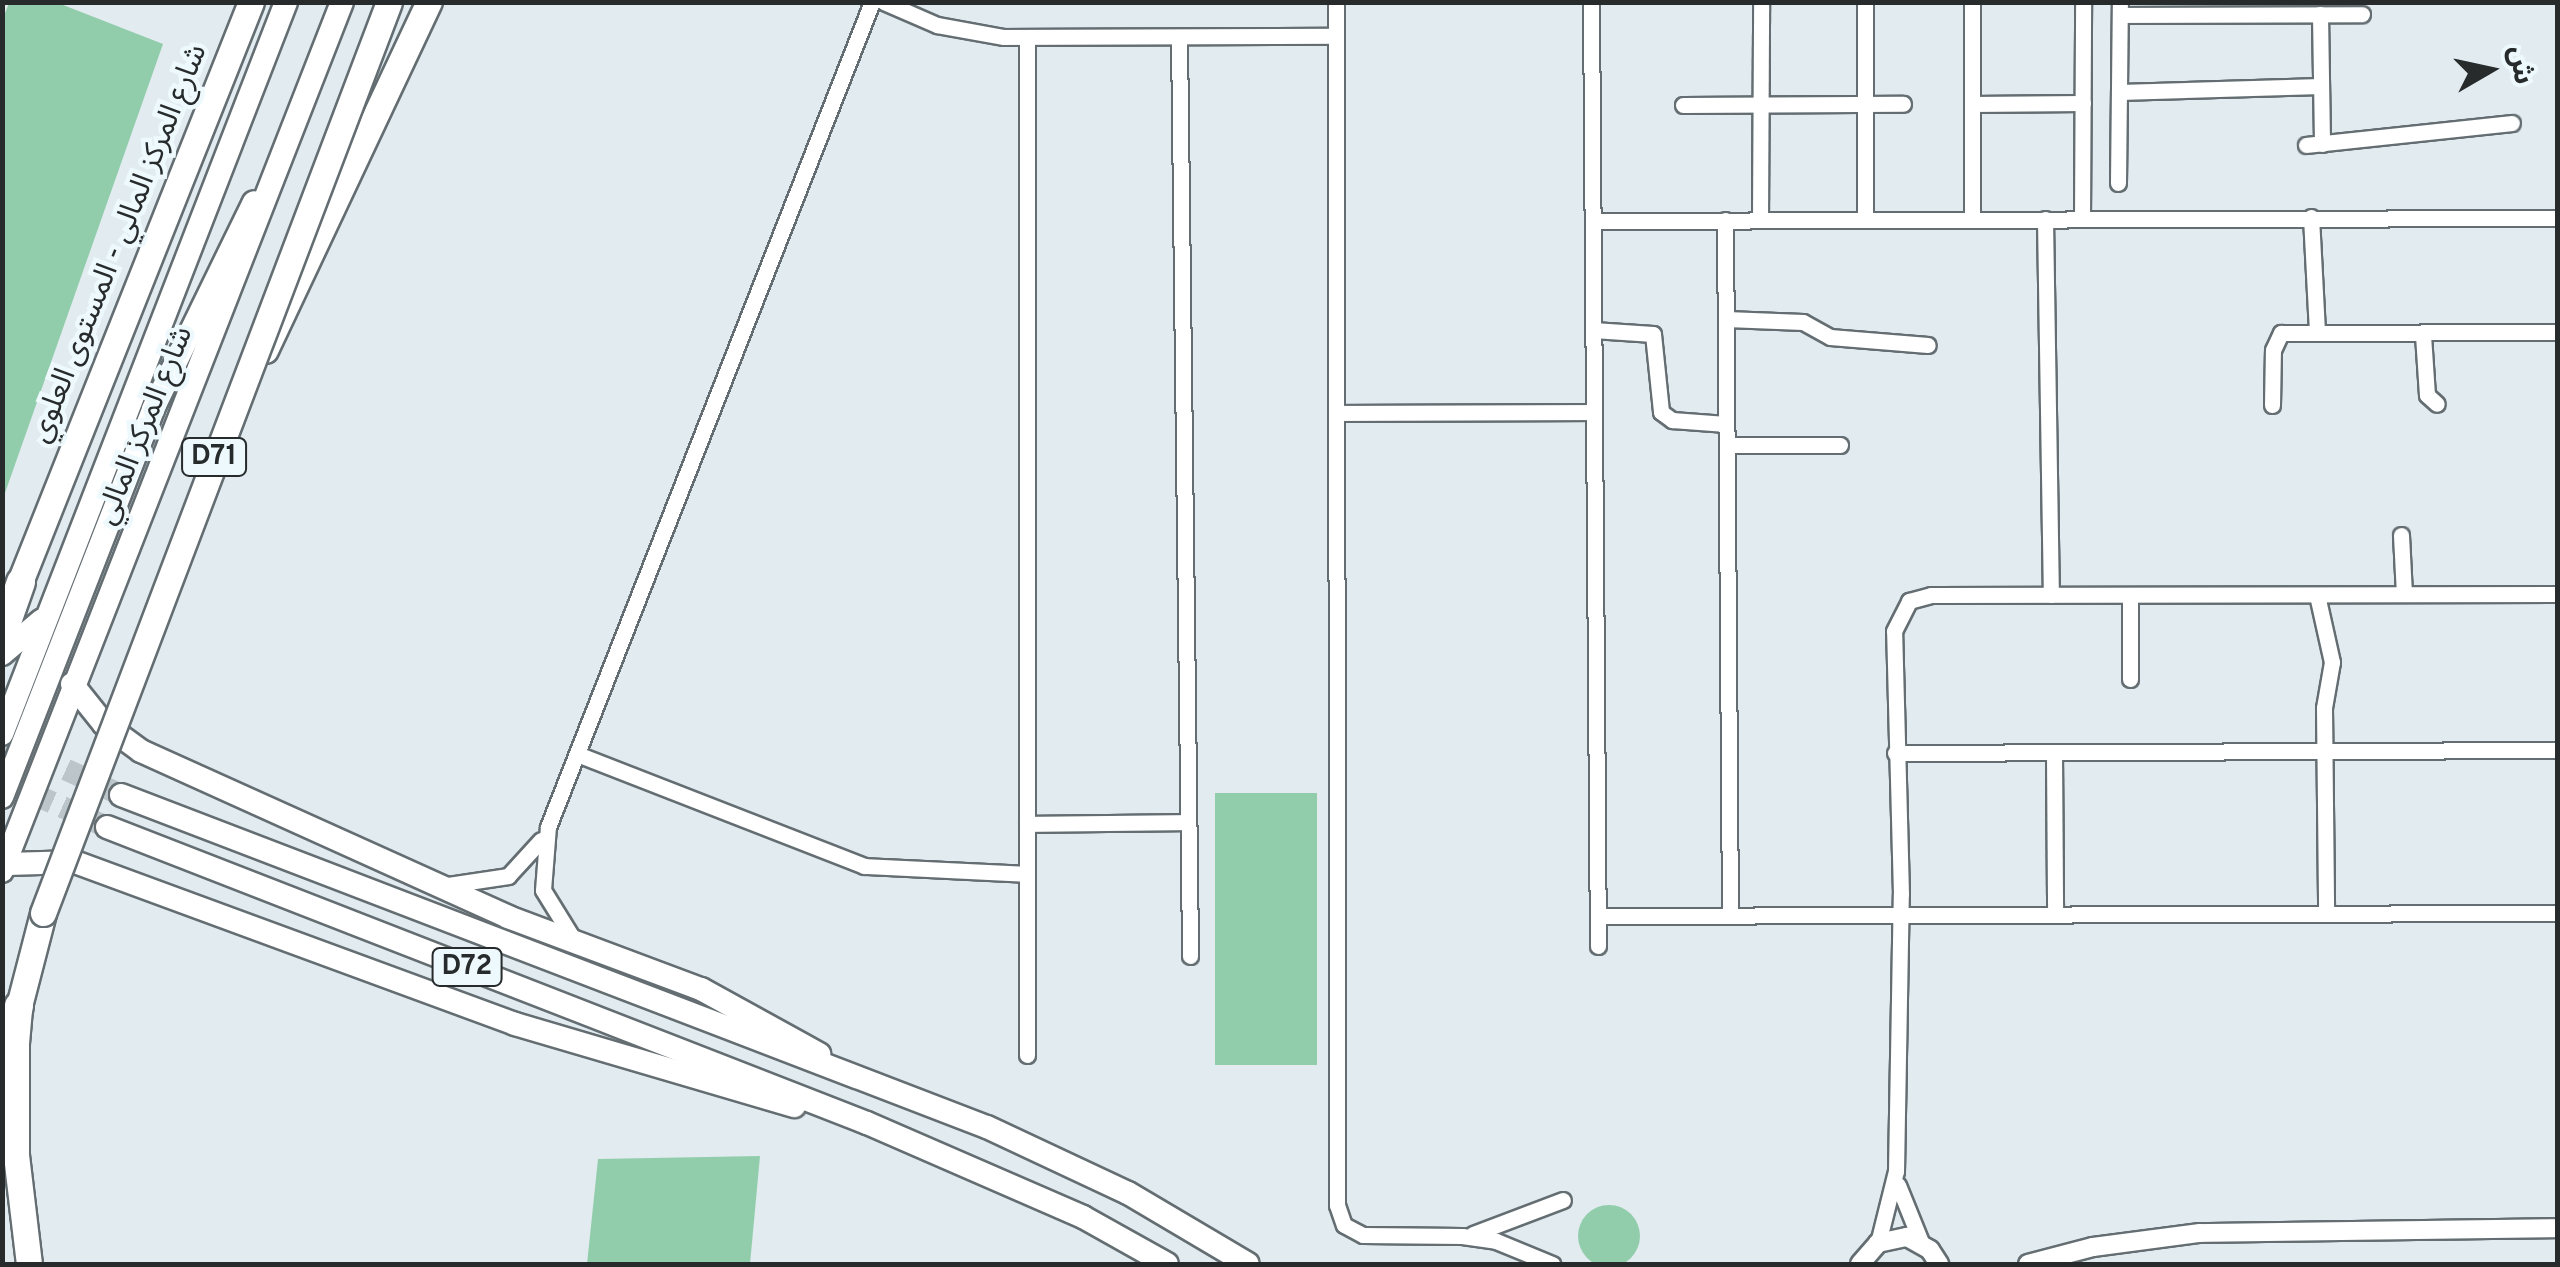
<!DOCTYPE html>
<meta charset="utf-8">
<style>
body{margin:0}
#map{position:relative;width:2560px;height:1267px;overflow:hidden;background:#e1ebf0;font-family:Overpass,"Noto Sans Arabic",sans-serif}
div>[style]{position:absolute}
.green>*{inset:0;background:#92cdab;transform-origin:0 0}
.round{border-radius:50%}
.primary-tunnel>*{height:22px;margin-top:-11px;transform-origin:0;background:repeating-linear-gradient(90deg,#bcc5c9 0 22px,transparent 0 33px)}
.roads{filter:drop-shadow(2px 0 #646e72) drop-shadow(-2px 0 #646e72) drop-shadow(0 2px #646e72) drop-shadow(0 -2px #646e72)}
.minor>*{height:15px;margin:-7.5px;padding:0 7.5px;transform-origin:7.5px;border-radius:7.5px;background:#fff}
.tertiary>*{height:18px;margin:-9px;padding:0 9px;transform-origin:9px;border-radius:9px;background:#fff}
.primary>*{height:22px;margin:-11px;padding:0 11px;transform-origin:11px;border-radius:11px;background:#fff}
.trunk>*{height:25px;margin:-12.5px;padding:0 12.5px;transform-origin:12.5px;border-radius:12.5px;background:#fff}
.motorway>*{height:28px;margin:-14px;padding:0 14px;transform-origin:14px;border-radius:14px;background:#fff}
.bridges{filter:drop-shadow(2px 0 #646e72) drop-shadow(-2px 0 #646e72) drop-shadow(0 2px #646e72) drop-shadow(0 -2px #646e72)}
.trunk-bridge>*{height:25px;margin:-12.5px;padding:0 12.5px;transform-origin:12.5px;border-radius:12.5px;background:#fff}
span{translate:-50% -50%;white-space:nowrap;text-align:center;line-height:1.15;-webkit-text-stroke:9px #eef9fe;paint-order:stroke}
.shield-label span{padding:2px 8px;background:#eef9fe;border:2px solid;border-radius:8px;-webkit-text-stroke-width:0}
.shield-label{font-size:28px;color:#272b2c;font-weight:700}
.street-label{font-size:30px;color:#272b2c}
.frame{position:absolute;inset:0;border:5px solid #272b2c;pointer-events:none}
.north{position:absolute;left:2440px;top:20px;width:100px;height:100px;-webkit-text-stroke:8px #eef9fe;paint-order:stroke;rotate:81deg;font-size:28px;font-weight:700;line-height:40px;text-align:center;color:#272b2c}
.north::after{content:'';display:block;margin:auto;width:35px;height:45px;background:#272b2c;clip-path:polygon(50% 0,100% 100%,50% 72%,0 100%)}
</style>
<div id="map">
<div class="green">
<i style="clip-path:polygon(9px 3px,58px 3px,163px 44px,5px 493px,2px 21px)"></i>
<i style="left:1215px;top:793px;width:102px;height:272px"></i>
<i style="clip-path:polygon(760px 1156px,750px 1264px,587px 1264px,598px 1159px)"></i>
<i class="round" style="left:1578px;top:1205px;width:62px;height:62px"></i>
</div>
<div class="primary-tunnel">
<i style="left:6px;top:742px;width:127px;rotate:24.7deg"></i>
<i style="left:2px;top:780px;width:115px;rotate:24.1deg"></i>
</div>
<div class="roads">
<div class="minor">
<i style="left:884px;top:2px;width:58px;rotate:23.5deg"></i>
<i style="left:937px;top:25px;width:68px;rotate:10.2deg"></i>
<i style="left:1004px;top:37px;width:332px;rotate:-0.2deg"></i>
<i style="left:1336px;top:2px;width:1203px;rotate:89.95deg"></i>
<i style="left:1337px;top:1205px;width:21px;rotate:71deg"></i>
<i style="left:1344px;top:1225px;width:21px;rotate:28deg"></i>
<i style="left:1363px;top:1235px;width:99px;rotate:0.6deg"></i>
<i style="left:1462px;top:1236px;width:34px;rotate:8deg"></i>
<i style="left:1496px;top:1241px;width:61px;rotate:22.3deg"></i>
<i style="left:1591px;top:2px;width:944px;rotate:89.58deg"></i>
<i style="left:1865px;top:2px;width:218px;rotate:90deg"></i>
<i style="left:2320px;top:14px;width:130px;rotate:89.1deg"></i>
<i style="left:2120px;top:15px;width:242px;rotate:-0.2deg"></i>
<i style="left:1027px;top:37px;width:1018px;rotate:90deg"></i>
<i style="left:1179px;top:37px;width:919px;rotate:89.31deg"></i>
<i style="left:2119px;top:92px;width:202px;rotate:-1.7deg"></i>
<i style="left:1972px;top:104px;width:111px;rotate:-0.5deg"></i>
<i style="left:1683px;top:105px;width:220px;rotate:-0.3deg"></i>
<i style="left:2306px;top:145px;width:207px;rotate:-6.1deg"></i>
<i style="left:2118px;top:183px;width:181px;rotate:-89.4deg"></i>
<i style="left:2311px;top:217px;width:116px;rotate:87deg"></i>
<i style="left:1972px;top:219px;width:217px;rotate:-90deg"></i>
<i style="left:2045px;top:219px;width:376px;rotate:89.1deg"></i>
<i style="left:2082px;top:219px;width:217px;rotate:-89.7deg"></i>
<i style="left:1725px;top:220px;width:695px;rotate:89.59deg"></i>
<i style="left:1760px;top:220px;width:218px;rotate:-89.7deg"></i>
<i style="left:1593px;top:221px;width:965px;rotate:-0.18deg"></i>
<i style="left:1726px;top:319px;width:77px;rotate:2.2deg"></i>
<i style="left:1803px;top:322px;width:31px;rotate:29deg"></i>
<i style="left:1830px;top:337px;width:98px;rotate:4.7deg"></i>
<i style="left:1593px;top:330px;width:60px;rotate:3.8deg"></i>
<i style="left:1653px;top:334px;width:78px;rotate:84.1deg"></i>
<i style="left:1661px;top:412px;width:14px;rotate:36deg"></i>
<i style="left:1672px;top:420px;width:54px;rotate:4.2deg"></i>
<i style="left:2423px;top:335px;width:60px;rotate:86.2deg"></i>
<i style="left:2427px;top:395px;width:13px;rotate:42deg"></i>
<i style="left:2272px;top:405px;width:55px;rotate:-89deg"></i>
<i style="left:2273px;top:350px;width:19px;rotate:-65deg"></i>
<i style="left:2281px;top:333px;width:277px;rotate:-0.2deg"></i>
<i style="left:1336px;top:413px;width:258px;rotate:-0.2deg"></i>
<i style="left:1727px;top:445px;width:113px"></i>
<i style="left:2401px;top:535px;width:59px;rotate:87.1deg"></i>
<i style="left:2130px;top:595px;width:84px;rotate:90deg"></i>
<i style="left:2317px;top:595px;width:69px;rotate:77.4deg"></i>
<i style="left:2332px;top:662px;width:47px;rotate:99.9deg"></i>
<i style="left:2324px;top:708px;width:206px;rotate:89.4deg"></i>
<i style="left:1895px;top:753px;width:663px;rotate:-0.26deg"></i>
<i style="left:577px;top:754px;width:308px;rotate:21.3deg"></i>
<i style="left:864px;top:866px;width:163px;rotate:2.8deg"></i>
<i style="left:2054px;top:754px;width:160px;rotate:89.6deg"></i>
<i style="left:1027px;top:824px;width:161px;rotate:-0.7deg"></i>
<i style="left:448px;top:885px;width:61px;rotate:-8.5deg"></i>
<i style="left:508px;top:876px;width:49px;rotate:-47.5deg"></i>
<i style="left:1598px;top:916px;width:960px;rotate:-0.18deg"></i>
<i style="left:572px;top:937px;width:55px;rotate:-121.7deg"></i>
<i style="left:543px;top:890px;width:63px;rotate:-85.5deg"></i>
<i style="left:548px;top:827px;width:886px;rotate:-68.56deg"></i>
<i style="left:1898px;top:1185px;width:61px;rotate:68deg"></i>
<i style="left:1473px;top:1234px;width:96px;rotate:-20.7deg"></i>
<i style="left:1878px;top:1243px;width:74px;rotate:-76deg"></i>
<i style="left:1896px;top:1171px;width:277px;rotate:-89deg"></i>
<i style="left:1901px;top:894px;width:263px;rotate:-91.5deg"></i>
<i style="left:1894px;top:631px;width:34px;rotate:-63deg"></i>
<i style="left:1909px;top:601px;width:23px;rotate:-15deg"></i>
<i style="left:1931px;top:595px;width:627px;rotate:-0.09deg"></i>
</div>
<div class="tertiary">
<i style="left:1860px;top:1264px;width:28px;rotate:-49deg"></i>
<i style="left:1878px;top:1243px;width:30px;rotate:-12deg"></i>
<i style="left:1907px;top:1237px;width:26px;rotate:29deg"></i>
<i style="left:1930px;top:1250px;width:17px;rotate:57deg"></i>
<i style="left:2028px;top:1264px;width:67px;rotate:-14.7deg"></i>
<i style="left:2093px;top:1247px;width:108px;rotate:-7.5deg"></i>
<i style="left:2200px;top:1233px;width:358px;rotate:-0.8deg"></i>
</div>
<div class="primary">
<i style="left:2px;top:654px;width:52px;rotate:-40.4deg"></i>
<i style="left:72px;top:684px;width:51px;rotate:51.3deg"></i>
<i style="left:104px;top:724px;width:46px;rotate:36.1deg"></i>
<i style="left:141px;top:751px;width:403px;rotate:24.3deg"></i>
<i style="left:508px;top:917px;width:206px;rotate:20.5deg"></i>
<i style="left:701px;top:989px;width:135px;rotate:28.8deg"></i>
<i style="left:2px;top:734px;width:785px;rotate:-68.79deg"></i>
<i style="left:121px;top:795px;width:927px;rotate:20.98deg"></i>
<i style="left:987px;top:1127px;width:156px;rotate:25.1deg"></i>
<i style="left:1128px;top:1193px;width:139px;rotate:30.6deg"></i>
<i style="left:2px;top:797px;width:416px;rotate:-68.7deg"></i>
<i style="left:153px;top:409px;width:230px;rotate:-64deg"></i>
<i style="left:107px;top:827px;width:816px;rotate:21.28deg"></i>
<i style="left:867px;top:1123px;width:236px;rotate:23.5deg"></i>
<i style="left:1083px;top:1217px;width:96px;rotate:29.2deg"></i>
<i style="left:4px;top:864px;width:71px;rotate:-1.6deg"></i>
<i style="left:75px;top:862px;width:469px;rotate:20.2deg"></i>
<i style="left:515px;top:1024px;width:291px;rotate:16.4deg"></i>
<i style="left:2px;top:871px;width:933px;rotate:-68.63deg"></i>
</div>
<div class="trunk">
<i style="left:265px;top:350px;width:385px;rotate:-64.8deg"></i>
<i style="left:14px;top:597px;width:640px;rotate:-68.28deg"></i>
<i style="left:29px;top:1264px;width:110px;rotate:-96.8deg"></i>
<i style="left:16px;top:1155px;width:112px;rotate:-90deg"></i>
<i style="left:16px;top:1043px;width:37px;rotate:-85deg"></i>
<i style="left:19px;top:1006px;width:96px;rotate:-75.5deg"></i>
</div>
<div class="motorway">
<i style="left:2px;top:636px;width:57px;rotate:-70.6deg"></i>
<i style="left:2px;top:1069px;width:65px;rotate:-74.9deg"></i>
</div>
</div>
<div class="bridges">
<div class="trunk-bridge">
<i style="left:43px;top:913px;width:974px;rotate:-69.2deg"></i>
</div>
</div>
<div class="shield-label">
<span style="left:214px;top:457px">D71</span>
<span style="left:467px;top:967px">D72</span>
</div>
<div class="street-label">
<span style="left:120px;top:244px;rotate:-68deg">شارع المركز المالي - المستوى العلوي</span>
<span style="left:146px;top:426px;rotate:-68deg">شارع المركز المالي</span>
</div>
<div class="frame"></div>
<div class="north">ش</div>
</div>
